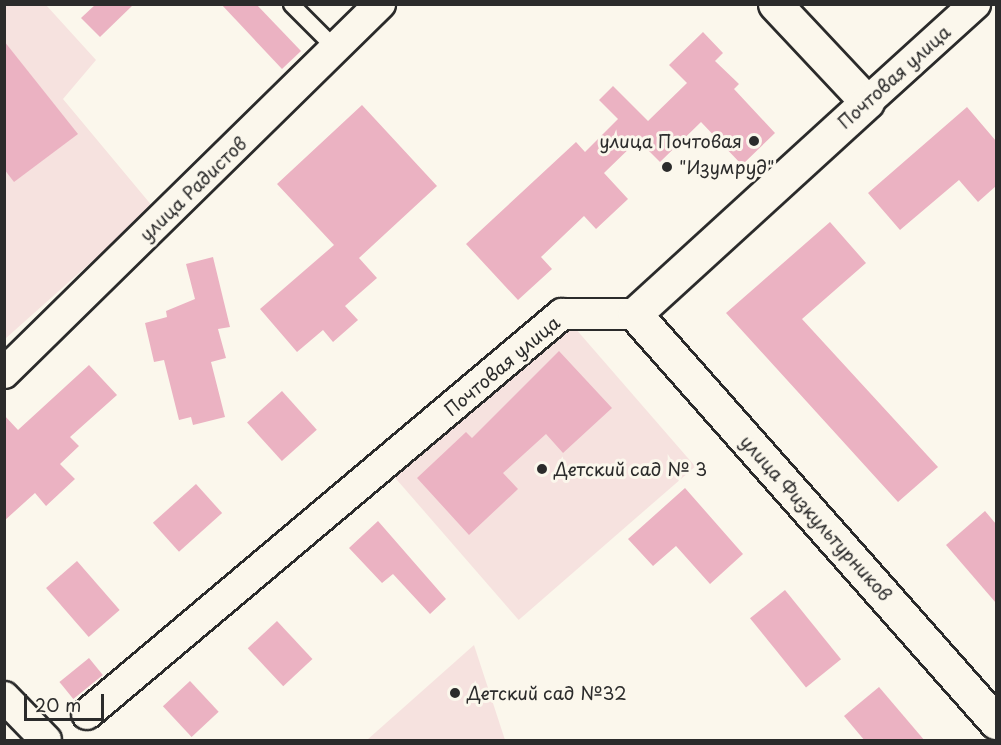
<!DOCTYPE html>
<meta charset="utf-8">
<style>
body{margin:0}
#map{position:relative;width:1001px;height:745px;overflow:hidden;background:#fbf7ec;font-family:"Playpen Sans",sans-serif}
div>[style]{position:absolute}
.built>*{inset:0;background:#f6e2df;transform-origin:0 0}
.building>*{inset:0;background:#ebb2c2;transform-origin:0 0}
.roads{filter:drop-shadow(2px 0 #2b2b2b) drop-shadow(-2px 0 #2b2b2b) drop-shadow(0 2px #2b2b2b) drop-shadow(0 -2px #2b2b2b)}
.service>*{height:15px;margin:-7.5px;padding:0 7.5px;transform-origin:7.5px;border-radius:7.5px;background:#fbf7ec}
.minor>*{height:30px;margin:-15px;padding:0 15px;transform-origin:15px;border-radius:15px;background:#fbf7ec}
.tertiary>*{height:33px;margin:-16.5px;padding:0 16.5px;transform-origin:16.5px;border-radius:16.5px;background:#fbf7ec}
.dots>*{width:16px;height:16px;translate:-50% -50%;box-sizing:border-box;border:3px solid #fbf7ec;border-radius:50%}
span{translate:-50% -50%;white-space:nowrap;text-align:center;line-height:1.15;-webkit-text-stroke:6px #fbf7ec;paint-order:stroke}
.street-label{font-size:18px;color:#2b2b2b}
.poi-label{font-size:18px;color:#2b2b2b}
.right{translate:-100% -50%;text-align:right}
.left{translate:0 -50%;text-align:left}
.frame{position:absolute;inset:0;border:6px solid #2b2b2b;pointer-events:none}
.scale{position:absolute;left:24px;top:694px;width:80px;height:27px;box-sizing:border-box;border:3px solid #2b2b2b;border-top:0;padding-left:8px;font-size:18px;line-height:21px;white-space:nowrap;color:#2b2b2b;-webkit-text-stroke:4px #fbf7ec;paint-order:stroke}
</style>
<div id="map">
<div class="built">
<i style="clip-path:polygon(5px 5px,46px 5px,96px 60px,63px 99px,153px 207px,5px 339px)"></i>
<i style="left:568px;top:320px;width:194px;height:234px;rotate:49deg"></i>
<i style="clip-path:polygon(474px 645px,505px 740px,367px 740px)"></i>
</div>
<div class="building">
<i style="clip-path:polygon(96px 4px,134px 4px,100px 37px,81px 18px)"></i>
<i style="clip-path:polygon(221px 4px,256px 4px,301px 51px,282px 69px)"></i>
<i style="clip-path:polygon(703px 32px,723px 53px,715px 61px,739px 84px,734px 89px,775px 133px,742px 165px,701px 122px,660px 162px,638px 140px,604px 173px,628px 199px,596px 229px,584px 216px,541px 257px,552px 269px,518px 300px,466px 244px,576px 142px,585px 152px,618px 119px,599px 100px,613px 86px,648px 121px,687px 83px,669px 65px)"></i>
<i style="clip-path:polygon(4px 41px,78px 134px,14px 182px,4px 169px)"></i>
<i style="clip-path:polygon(362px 105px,437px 186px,359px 258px,377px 278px,345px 306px,358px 320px,333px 342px,323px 330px,297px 352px,260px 309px,334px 245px,277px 184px)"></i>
<i style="clip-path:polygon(967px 107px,996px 141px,996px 186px,978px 202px,959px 180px,900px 230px,868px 193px)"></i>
<i style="clip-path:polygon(830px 222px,866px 263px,802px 319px,938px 467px,898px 502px,726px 313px)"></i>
<i style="clip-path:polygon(213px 257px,230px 327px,218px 329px,226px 358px,211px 362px,225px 417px,193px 425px,191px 417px,179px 420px,164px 360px,154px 362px,145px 323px,167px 317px,166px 311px,195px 299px,186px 264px)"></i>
<i style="clip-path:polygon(559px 351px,612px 408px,563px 453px,546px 434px,503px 473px,518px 489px,469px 535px,417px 478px,466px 432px,472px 438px)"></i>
<i style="clip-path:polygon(89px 365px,117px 395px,70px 437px,79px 446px,60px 464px,75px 479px,46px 506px,35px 493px,4px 521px,4px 415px,18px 430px)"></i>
<i style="left:282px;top:391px;width:52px;height:47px;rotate:48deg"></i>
<i style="left:196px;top:484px;width:39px;height:58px;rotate:48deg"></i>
<i style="clip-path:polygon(685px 488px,743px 554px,710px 584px,676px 546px,653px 566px,628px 539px)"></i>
<i style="clip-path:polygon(985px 511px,996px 524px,996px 603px,946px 545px)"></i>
<i style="clip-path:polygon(378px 521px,446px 599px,430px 614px,393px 574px,382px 583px,349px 548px)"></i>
<i style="left:77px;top:561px;width:65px;height:41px;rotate:49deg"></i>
<i style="left:785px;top:590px;width:89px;height:45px;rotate:51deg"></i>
<i style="left:277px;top:621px;width:52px;height:40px;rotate:47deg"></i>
<i style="left:89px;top:658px;width:22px;height:38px;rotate:51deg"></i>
<i style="left:190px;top:681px;width:42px;height:37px;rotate:47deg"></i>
<i style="clip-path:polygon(879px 687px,925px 741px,865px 741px,844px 716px)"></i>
</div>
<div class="roads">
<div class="service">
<i style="left:291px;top:4px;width:64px;rotate:45deg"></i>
</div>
<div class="minor">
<i style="left:867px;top:102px;width:146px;rotate:-42.2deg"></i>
<i style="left:4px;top:373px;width:527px;rotate:-44.46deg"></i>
<i style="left:4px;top:697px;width:60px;rotate:45.7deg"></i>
<i style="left:87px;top:714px;width:621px;rotate:-40.1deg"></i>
<i style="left:562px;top:314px;width:73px"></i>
</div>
<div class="tertiary">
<i style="left:775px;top:4px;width:134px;rotate:46.8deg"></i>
<i style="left:867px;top:102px;width:314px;rotate:137.6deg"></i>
<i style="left:635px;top:314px;width:545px;rotate:48.5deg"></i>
</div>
</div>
<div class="dots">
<i style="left:754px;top:141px;background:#2b2b2b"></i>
<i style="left:667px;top:167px;background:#2b2b2b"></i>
<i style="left:542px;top:469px;background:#2b2b2b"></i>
<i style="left:455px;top:693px;background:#2b2b2b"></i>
</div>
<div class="street-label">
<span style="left:894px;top:77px;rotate:-42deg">Почтовая улица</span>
<span style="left:193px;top:189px;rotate:-44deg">улица Радистов</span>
<span style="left:502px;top:366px;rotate:-40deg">Почтовая улица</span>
<span style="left:816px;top:518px;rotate:48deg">улица Физкультурников</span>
</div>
<div class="poi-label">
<span class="right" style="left:742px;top:141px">улица Почтовая</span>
<span class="left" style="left:679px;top:167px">"Изумруд"</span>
<span class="left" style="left:554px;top:469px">Детский сад № 3</span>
<span class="left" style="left:467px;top:693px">Детский сад №32</span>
</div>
<div class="frame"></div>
<div class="scale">20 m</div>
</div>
